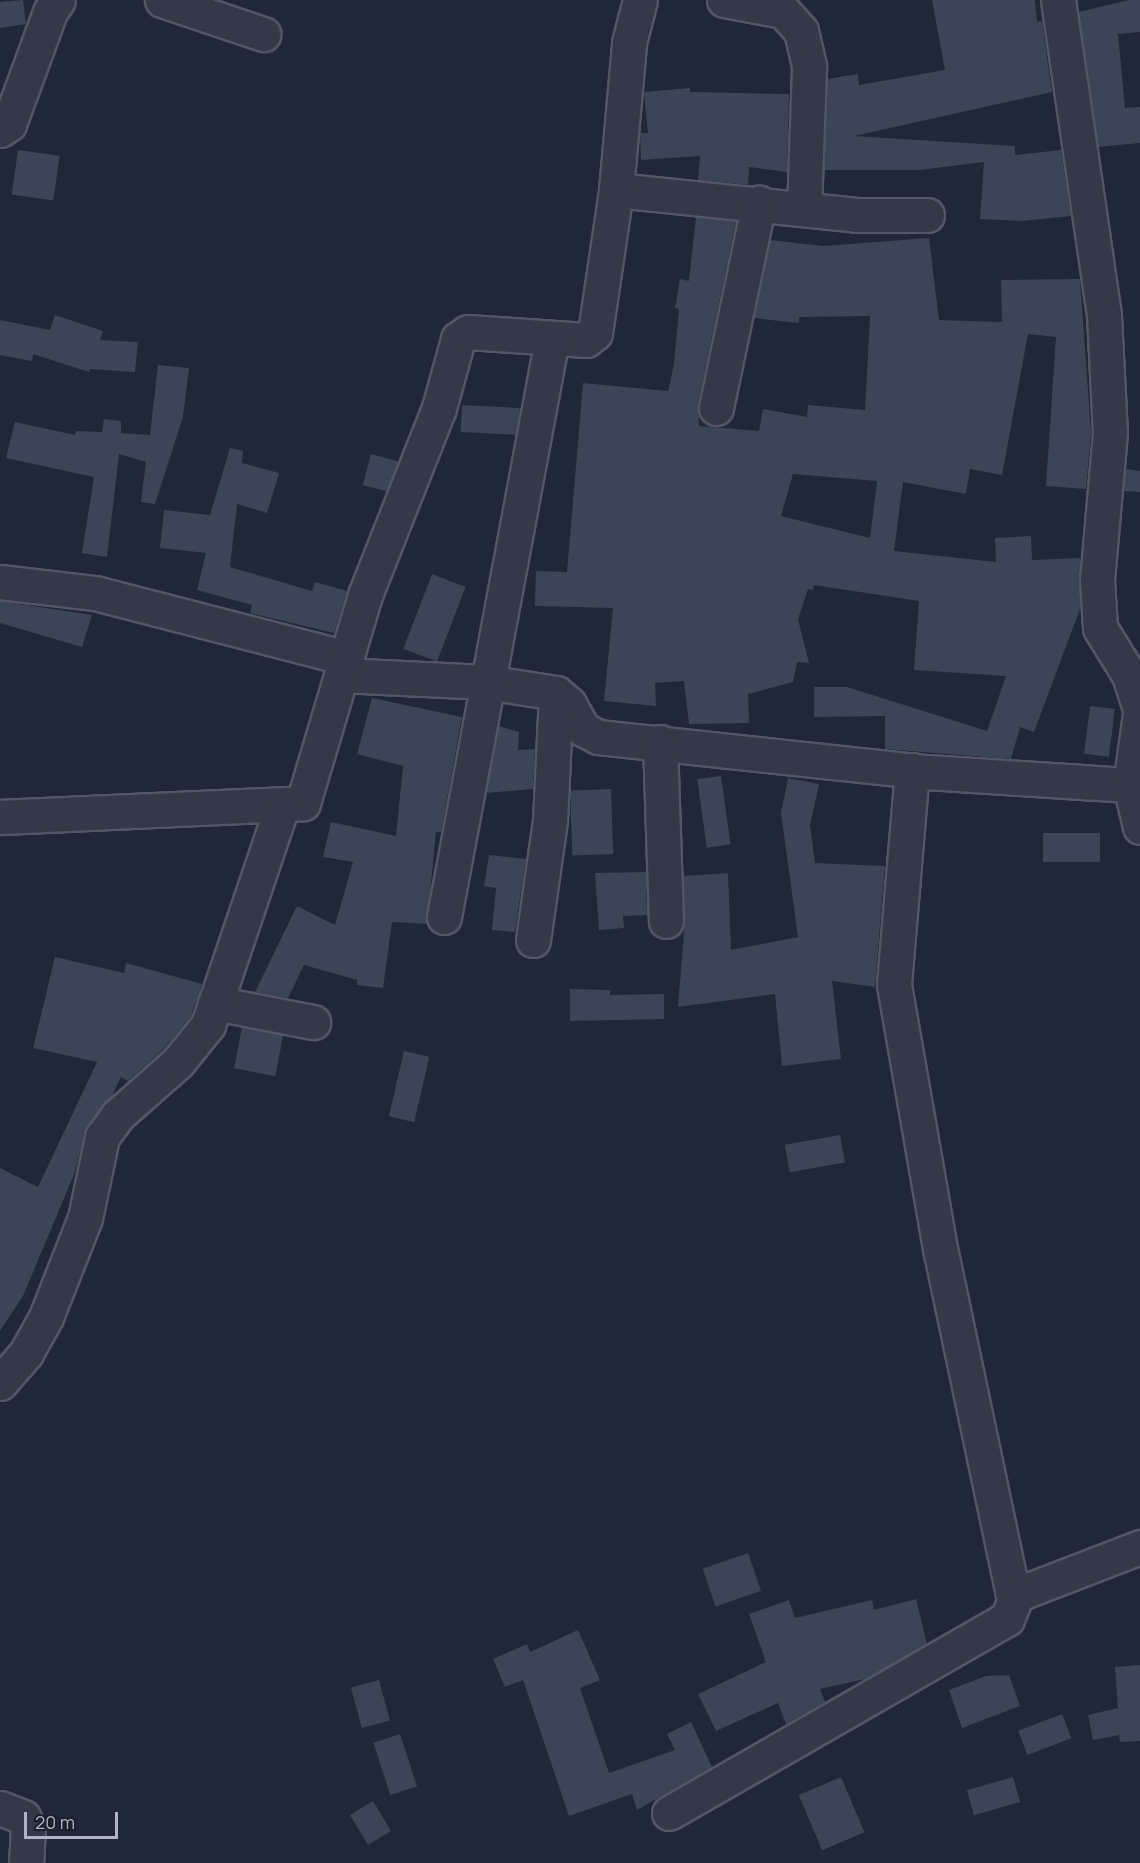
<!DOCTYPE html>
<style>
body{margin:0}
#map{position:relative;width:1140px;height:1863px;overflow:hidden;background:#202738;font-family:Manrope,sans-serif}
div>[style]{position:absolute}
.building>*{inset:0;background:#3c4458;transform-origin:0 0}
.roads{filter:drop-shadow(2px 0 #525666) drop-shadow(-2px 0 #525666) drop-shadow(0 2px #525666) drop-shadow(0 -2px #525666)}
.minor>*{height:33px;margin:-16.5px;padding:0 16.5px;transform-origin:16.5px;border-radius:16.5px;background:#343949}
span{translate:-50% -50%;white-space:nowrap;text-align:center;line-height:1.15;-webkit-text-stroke:4.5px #1a1e2d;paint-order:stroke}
.scale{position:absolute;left:24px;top:1812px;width:94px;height:27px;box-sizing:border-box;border:3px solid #afb3c5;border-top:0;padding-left:8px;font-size:18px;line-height:21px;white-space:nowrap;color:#afb3c5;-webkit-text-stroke:4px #1a1e2d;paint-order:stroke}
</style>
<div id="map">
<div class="building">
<i style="clip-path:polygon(23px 0,26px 24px,0 28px,0 2px)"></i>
<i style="clip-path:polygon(932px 0,1035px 0,1037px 22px,1042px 21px,1052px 92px,854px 136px,1015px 146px,1015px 155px,1061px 150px,1071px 216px,1022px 221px,980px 219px,984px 162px,920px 170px,824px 170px,827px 79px,858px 74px,859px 85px,945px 70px)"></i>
<i style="clip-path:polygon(1129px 0,1140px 0,1140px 32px,1118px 34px,1125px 108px,1140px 107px,1140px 143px,1098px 147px,1079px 12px)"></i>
<i style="clip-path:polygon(690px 88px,690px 92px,789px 94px,787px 172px,749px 167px,748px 185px,698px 180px,700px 156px,641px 160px,640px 133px,648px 133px,644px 92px)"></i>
<i style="left:18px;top:150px;width:42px;height:45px;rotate:8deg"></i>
<i style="clip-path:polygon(evenodd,696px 217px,736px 221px,698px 404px,699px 426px,759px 431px,763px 409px,807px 417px,808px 405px,865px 410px,870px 316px,799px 317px,799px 323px,754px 318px,770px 240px,823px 246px,929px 238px,939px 320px,1002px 322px,1001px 280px,1080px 279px,1091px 432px,1086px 489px,1046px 486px,1056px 337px,1028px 334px,1002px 475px,970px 469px,966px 494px,903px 482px,894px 551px,996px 562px,995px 538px,1031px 536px,1032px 560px,1080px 558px,1080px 609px,1034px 732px,1020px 727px,1011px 759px,885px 749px,885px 716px,814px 717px,814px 687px,847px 687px,987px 731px,1006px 676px,914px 670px,919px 601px,814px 585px,813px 590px,808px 589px,798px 619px,809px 663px,797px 662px,793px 682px,748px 694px,749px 723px,689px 724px,684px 681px,655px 683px,656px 706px,604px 701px,613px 608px,535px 606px,536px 571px,567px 572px,583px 383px,668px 391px,674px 364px,679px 309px,675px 308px,680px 279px,689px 281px,696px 217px,793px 474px,877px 481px,870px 538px,781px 516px,793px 474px)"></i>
<i style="clip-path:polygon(55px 315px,103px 331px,100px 340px,138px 342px,135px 372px,90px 369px,89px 372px,33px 354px,32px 361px,0 355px,0 320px,50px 330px)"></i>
<i style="clip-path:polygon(158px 365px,189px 368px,183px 417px,155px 504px,141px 502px,146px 462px,119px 454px,107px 557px,82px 553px,94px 477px,6px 458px,15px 422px,75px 435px,76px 431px,102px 432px,104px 419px,121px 421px,121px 433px,150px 435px)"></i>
<i style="left:462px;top:405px;width:58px;height:27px;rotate:3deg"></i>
<i style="clip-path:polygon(230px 448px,243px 451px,242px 463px,279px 473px,267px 513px,237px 504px,230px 567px,312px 591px,315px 582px,347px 591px,334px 633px,250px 613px,252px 605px,197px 590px,206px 553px,160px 548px,164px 510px,210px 515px)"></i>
<i style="left:371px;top:454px;width:28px;height:32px;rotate:15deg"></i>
<i style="clip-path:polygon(1126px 469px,1140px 471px,1140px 492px,1124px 491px)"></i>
<i style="left:432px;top:574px;width:36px;height:80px;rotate:21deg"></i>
<i style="clip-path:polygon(0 601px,92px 615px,82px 647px,0 623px)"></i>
<i style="clip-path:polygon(372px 698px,462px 717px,441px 832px,436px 832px,427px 924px,392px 922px,383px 988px,357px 985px,357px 980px,304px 965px,288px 998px,255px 992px,297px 906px,335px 925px,353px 862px,323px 857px,331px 822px,396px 836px,403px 766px,357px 754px)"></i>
<i style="left:1090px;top:706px;width:25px;height:48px;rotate:7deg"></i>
<i style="clip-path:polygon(499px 726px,519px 732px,518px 750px,535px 749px,533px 789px,486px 793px)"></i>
<i style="left:721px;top:776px;width:69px;height:24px;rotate:82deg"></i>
<i style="clip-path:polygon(788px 778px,819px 784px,810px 825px,815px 863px,885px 866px,875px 987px,832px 981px,841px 1059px,782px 1066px,775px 994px,678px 1007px,685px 920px,683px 876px,728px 873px,731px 950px,798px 937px,781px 813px)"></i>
<i style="left:611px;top:789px;width:65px;height:41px;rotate:88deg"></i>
<i style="left:1043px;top:833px;width:57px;height:29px"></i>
<i style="clip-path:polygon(489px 855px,526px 859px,515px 932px,492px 930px,496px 888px,484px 886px)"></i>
<i style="clip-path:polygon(646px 872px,647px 915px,623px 916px,624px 928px,599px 930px,595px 873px)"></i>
<i style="clip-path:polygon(55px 957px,124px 973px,126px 963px,202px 984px,191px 1016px,164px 1049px,128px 1081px,121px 1077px,112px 1096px,87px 1126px,75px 1172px,23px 1296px,0 1331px,0 1168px,38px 1187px,97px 1062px,33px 1048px)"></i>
<i style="clip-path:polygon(570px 989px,610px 990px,610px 995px,664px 994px,664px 1019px,570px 1021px)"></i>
<i style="left:242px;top:1027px;width:42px;height:42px;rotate:11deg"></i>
<i style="left:404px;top:1051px;width:26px;height:67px;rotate:13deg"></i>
<i style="left:840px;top:1135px;width:28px;height:56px;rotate:80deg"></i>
<i style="left:748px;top:1553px;width:40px;height:48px;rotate:71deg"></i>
<i style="clip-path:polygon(916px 1599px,927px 1644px,865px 1679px,820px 1689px,825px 1702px,786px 1724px,778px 1703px,716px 1731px,698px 1694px,766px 1662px,749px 1614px,789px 1600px,795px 1618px,872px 1600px,874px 1610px)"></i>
<i style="clip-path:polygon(578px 1630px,600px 1680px,580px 1688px,609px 1773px,675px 1750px,667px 1734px,691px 1722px,712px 1767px,637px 1810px,632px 1794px,569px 1816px,523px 1680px,505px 1687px,493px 1659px,527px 1644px,530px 1652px)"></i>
<i style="clip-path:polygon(1140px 1665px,1140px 1741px,1120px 1742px,1119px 1735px,1093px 1740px,1088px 1715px,1118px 1708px,1115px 1667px)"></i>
<i style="clip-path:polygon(1009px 1675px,1020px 1706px,962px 1728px,949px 1690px,986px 1676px)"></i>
<i style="left:379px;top:1680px;width:42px;height:29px;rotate:75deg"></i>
<i style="left:1062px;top:1714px;width:26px;height:47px;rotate:69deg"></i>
<i style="left:400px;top:1734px;width:55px;height:28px;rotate:72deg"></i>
<i style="left:841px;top:1777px;width:60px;height:46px;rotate:67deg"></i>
<i style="left:1013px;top:1777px;width:26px;height:48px;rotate:74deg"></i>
<i style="left:373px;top:1801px;width:35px;height:27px;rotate:59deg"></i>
</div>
<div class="roads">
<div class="minor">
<i style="left:162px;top:0;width:107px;rotate:18.6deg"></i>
<i style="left:724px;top:0;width:60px;rotate:10.6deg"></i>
<i style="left:783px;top:11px;width:27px;rotate:48deg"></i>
<i style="left:801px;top:31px;width:37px;rotate:77deg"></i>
<i style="left:809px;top:67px;width:141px;rotate:92deg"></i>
<i style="left:1058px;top:0;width:318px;rotate:81.7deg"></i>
<i style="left:1104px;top:315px;width:117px;rotate:87.1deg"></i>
<i style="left:1110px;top:432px;width:149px;rotate:95deg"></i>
<i style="left:1097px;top:580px;width:48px;rotate:86.4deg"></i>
<i style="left:1100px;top:628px;width:55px;rotate:58.3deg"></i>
<i style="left:1129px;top:675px;width:36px;rotate:72deg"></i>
<i style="left:0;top:130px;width:11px;rotate:-34deg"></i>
<i style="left:9px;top:124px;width:119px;rotate:-69.9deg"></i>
<i style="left:50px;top:12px;width:14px;rotate:-56deg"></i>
<i style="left:616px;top:190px;width:242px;rotate:5.9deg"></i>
<i style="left:857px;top:215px;width:70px"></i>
<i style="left:716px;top:408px;width:210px;rotate:-78.2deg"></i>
<i style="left:0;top:582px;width:96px;rotate:6.6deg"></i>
<i style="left:95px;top:593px;width:259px;rotate:14.5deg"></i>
<i style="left:341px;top:675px;width:145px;rotate:2.8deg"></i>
<i style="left:486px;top:682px;width:71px;rotate:8.9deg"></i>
<i style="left:556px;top:693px;width:17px;rotate:40deg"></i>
<i style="left:569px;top:704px;width:29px;rotate:61deg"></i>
<i style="left:583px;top:729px;width:17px;rotate:28deg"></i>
<i style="left:598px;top:737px;width:331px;rotate:6.1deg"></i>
<i style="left:927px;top:772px;width:203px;rotate:3.7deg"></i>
<i style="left:1140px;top:714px;width:72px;rotate:98deg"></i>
<i style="left:1130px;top:785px;width:43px;rotate:76.6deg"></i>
<i style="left:660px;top:742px;width:179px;rotate:88.1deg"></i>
<i style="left:912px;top:770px;width:216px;rotate:94.8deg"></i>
<i style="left:894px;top:985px;width:272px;rotate:80.1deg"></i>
<i style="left:941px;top:1253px;width:345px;rotate:78.1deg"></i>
<i style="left:1012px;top:1591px;width:9px;rotate:13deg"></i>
<i style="left:1021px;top:1593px;width:128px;rotate:-21.1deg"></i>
<i style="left:0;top:817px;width:303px;rotate:-2.6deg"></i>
<i style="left:303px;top:803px;width:217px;rotate:-73.4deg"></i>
<i style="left:365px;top:595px;width:201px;rotate:-68.4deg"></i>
<i style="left:439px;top:408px;width:72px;rotate:-74.6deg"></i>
<i style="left:458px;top:339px;width:12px;rotate:-35deg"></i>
<i style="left:468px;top:332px;width:118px;rotate:3.9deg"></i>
<i style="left:586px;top:340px;width:11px;rotate:-38deg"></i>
<i style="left:595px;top:333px;width:145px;rotate:-81.6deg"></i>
<i style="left:616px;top:190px;width:148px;rotate:-84.9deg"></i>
<i style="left:629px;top:43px;width:44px;rotate:-75.7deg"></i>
<i style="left:444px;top:917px;width:588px;rotate:-79.42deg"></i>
<i style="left:533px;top:940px;width:120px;rotate:-81.9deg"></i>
<i style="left:550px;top:821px;width:128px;rotate:-87.3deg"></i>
<i style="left:215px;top:1003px;width:100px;rotate:11deg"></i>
<i style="left:0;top:1383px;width:40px;rotate:-49deg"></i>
<i style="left:26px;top:1353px;width:41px;rotate:-60.9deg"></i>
<i style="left:46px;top:1317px;width:106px;rotate:-68.5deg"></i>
<i style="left:85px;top:1218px;width:83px;rotate:-78.1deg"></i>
<i style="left:102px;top:1137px;width:26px;rotate:-54deg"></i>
<i style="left:117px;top:1116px;width:81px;rotate:-41.5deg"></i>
<i style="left:178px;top:1062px;width:48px;rotate:-51deg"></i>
<i style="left:208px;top:1025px;width:230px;rotate:-71.3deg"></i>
<i style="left:0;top:1808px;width:25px;rotate:21deg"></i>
<i style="left:23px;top:1817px;width:11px;rotate:63deg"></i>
<i style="left:28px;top:1827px;width:36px;rotate:93deg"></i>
<i style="left:669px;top:1813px;width:390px;rotate:-29.9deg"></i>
<i style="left:1007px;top:1619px;width:27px;rotate:-68deg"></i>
</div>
</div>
<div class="scale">20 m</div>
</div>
